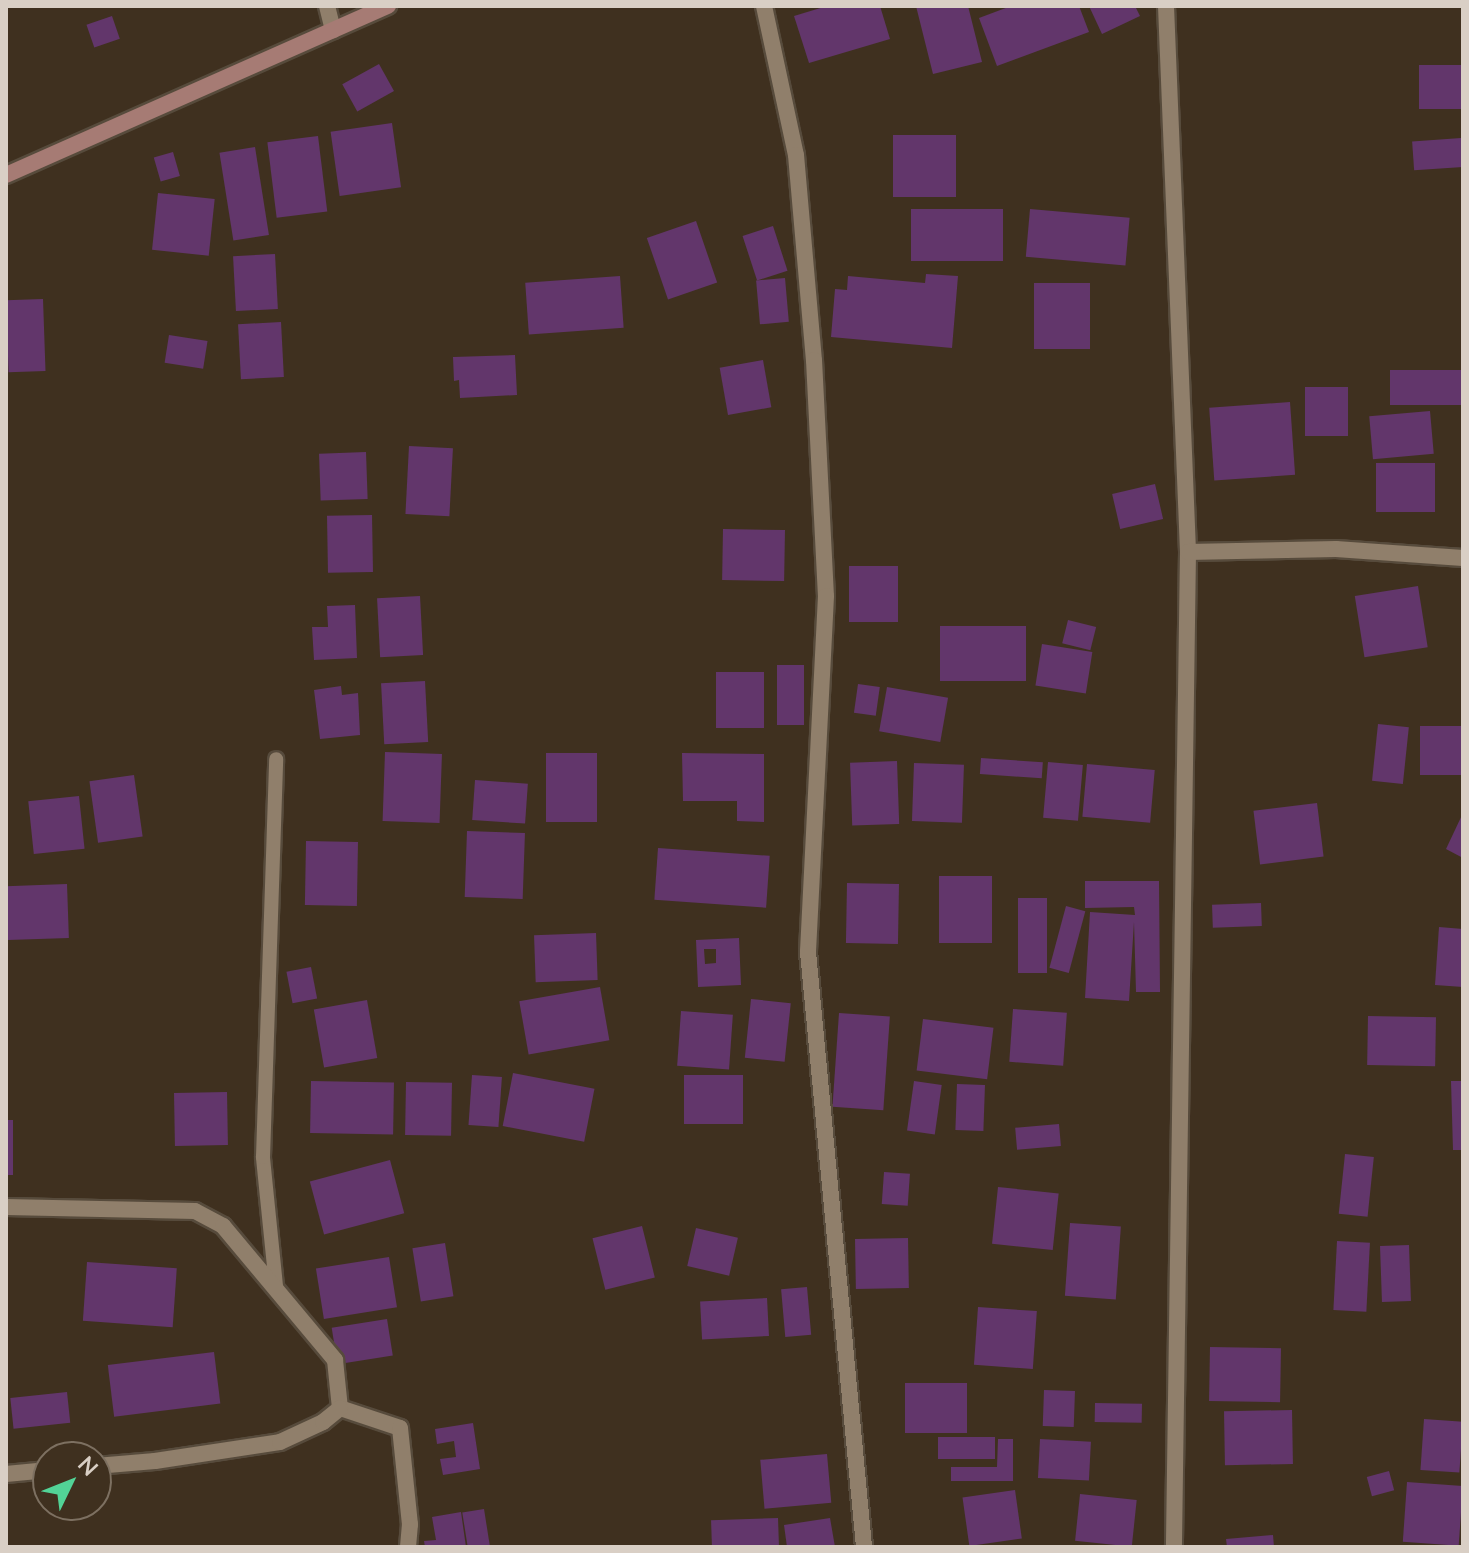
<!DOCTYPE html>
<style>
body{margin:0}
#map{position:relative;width:1469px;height:1553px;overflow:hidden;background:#3f301f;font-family:Lato,sans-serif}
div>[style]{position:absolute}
.building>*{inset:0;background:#62366b;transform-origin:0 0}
.roads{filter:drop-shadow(2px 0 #574b3c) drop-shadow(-2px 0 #574b3c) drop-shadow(0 2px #574b3c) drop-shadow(0 -2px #574b3c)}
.service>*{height:14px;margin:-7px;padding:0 7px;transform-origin:7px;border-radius:7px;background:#907f6b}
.minor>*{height:16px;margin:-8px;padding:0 8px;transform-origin:8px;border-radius:8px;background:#907f6b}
.secondary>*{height:16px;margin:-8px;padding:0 8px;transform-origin:8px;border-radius:8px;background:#a67b74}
span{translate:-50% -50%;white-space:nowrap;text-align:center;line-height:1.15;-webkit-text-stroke:7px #3f301f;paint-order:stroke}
.frame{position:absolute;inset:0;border:8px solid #d9cfc5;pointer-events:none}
.north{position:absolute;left:32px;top:1441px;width:80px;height:80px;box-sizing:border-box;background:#3f301f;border:2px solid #7d7061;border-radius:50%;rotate:47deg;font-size:22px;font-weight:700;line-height:32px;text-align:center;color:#d9cfc5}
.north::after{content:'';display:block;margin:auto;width:28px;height:36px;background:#52d397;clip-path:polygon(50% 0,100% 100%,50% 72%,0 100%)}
</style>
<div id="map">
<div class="building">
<i style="clip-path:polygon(827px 6px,880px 6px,890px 39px,809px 63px,794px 16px)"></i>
<i style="clip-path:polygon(916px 6px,968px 6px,982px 62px,933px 74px)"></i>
<i style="clip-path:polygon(1011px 6px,1079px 6px,1089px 32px,997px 66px,979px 18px)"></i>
<i style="clip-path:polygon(1089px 6px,1135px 6px,1140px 16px,1102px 34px)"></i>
<i style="left:112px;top:16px;width:24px;height:27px;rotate:71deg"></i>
<i style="left:379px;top:64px;width:31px;height:42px;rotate:61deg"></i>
<i style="left:1463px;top:65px;width:44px;height:44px;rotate:90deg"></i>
<i style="left:392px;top:123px;width:65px;height:62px;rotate:82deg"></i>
<i style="left:893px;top:135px;width:63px;height:62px"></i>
<i style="left:318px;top:136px;width:76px;height:51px;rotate:83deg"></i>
<i style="left:1461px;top:138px;width:29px;height:49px;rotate:86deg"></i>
<i style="left:255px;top:147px;width:89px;height:36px;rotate:81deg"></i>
<i style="left:173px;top:152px;width:25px;height:20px;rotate:74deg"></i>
<i style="left:158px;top:193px;width:57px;height:57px;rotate:6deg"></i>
<i style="left:911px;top:209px;width:92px;height:52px"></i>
<i style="left:1030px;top:209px;width:100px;height:48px;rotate:5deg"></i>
<i style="left:696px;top:221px;width:65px;height:52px;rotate:71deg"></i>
<i style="left:773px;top:226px;width:47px;height:32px;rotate:72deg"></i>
<i style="left:275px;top:254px;width:55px;height:42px;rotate:87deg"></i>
<i style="clip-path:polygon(926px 274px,958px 276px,952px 348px,831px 337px,835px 289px,847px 290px,848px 276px,925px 283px)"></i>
<i style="left:620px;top:276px;width:52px;height:95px;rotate:86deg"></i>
<i style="left:785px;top:278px;width:44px;height:29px;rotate:85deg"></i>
<i style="left:1034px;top:283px;width:56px;height:66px"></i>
<i style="left:43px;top:299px;width:72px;height:37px;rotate:88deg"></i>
<i style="left:281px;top:322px;width:55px;height:43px;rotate:87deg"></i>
<i style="left:169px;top:335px;width:39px;height:28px;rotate:9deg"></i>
<i style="clip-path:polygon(515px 355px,517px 395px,460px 398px,459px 380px,454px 381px,453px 357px)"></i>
<i style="left:763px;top:360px;width:48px;height:44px;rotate:80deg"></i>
<i style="left:1463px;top:370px;width:35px;height:73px;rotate:90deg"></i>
<i style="left:1305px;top:387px;width:43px;height:49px"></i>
<i style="left:1290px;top:402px;width:73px;height:81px;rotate:86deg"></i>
<i style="left:1430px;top:411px;width:43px;height:61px;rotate:85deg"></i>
<i style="left:409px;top:446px;width:44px;height:68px;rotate:3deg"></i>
<i style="left:366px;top:452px;width:47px;height:47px;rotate:88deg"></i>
<i style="left:1376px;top:463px;width:59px;height:49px"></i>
<i style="left:1155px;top:484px;width:36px;height:44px;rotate:77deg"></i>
<i style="left:372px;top:515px;width:57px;height:45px;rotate:89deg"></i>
<i style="left:723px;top:529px;width:62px;height:51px;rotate:1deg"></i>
<i style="left:849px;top:566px;width:49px;height:56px"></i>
<i style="left:1418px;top:586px;width:62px;height:64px;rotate:81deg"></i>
<i style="left:420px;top:596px;width:59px;height:43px;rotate:87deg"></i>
<i style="clip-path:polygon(355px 605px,357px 658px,314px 660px,312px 627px,328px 627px,327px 606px)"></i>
<i style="left:1068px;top:620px;width:29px;height:24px;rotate:14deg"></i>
<i style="left:940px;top:626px;width:86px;height:55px"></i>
<i style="left:1042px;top:644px;width:51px;height:42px;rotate:9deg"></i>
<i style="left:777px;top:665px;width:27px;height:60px"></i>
<i style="left:716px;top:672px;width:48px;height:56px"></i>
<i style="left:425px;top:681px;width:61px;height:44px;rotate:87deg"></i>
<i style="left:858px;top:684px;width:22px;height:29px;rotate:8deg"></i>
<i style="clip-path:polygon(341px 686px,342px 695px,358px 693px,360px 735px,320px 739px,314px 690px)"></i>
<i style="left:887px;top:687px;width:62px;height:45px;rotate:10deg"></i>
<i style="left:1378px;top:724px;width:31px;height:57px;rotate:6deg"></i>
<i style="left:1463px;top:726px;width:49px;height:43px;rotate:90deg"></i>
<i style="left:385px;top:752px;width:57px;height:69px;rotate:2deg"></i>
<i style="left:546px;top:753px;width:51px;height:69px"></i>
<i style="clip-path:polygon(682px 753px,764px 754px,764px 822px,737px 821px,737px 801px,683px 801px)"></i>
<i style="left:981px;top:758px;width:62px;height:16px;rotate:4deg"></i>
<i style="left:897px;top:761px;width:63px;height:47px;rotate:88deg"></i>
<i style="left:1048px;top:762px;width:35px;height:56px;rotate:5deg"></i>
<i style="left:914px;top:763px;width:50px;height:58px;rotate:2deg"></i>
<i style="left:1087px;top:764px;width:68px;height:53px;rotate:5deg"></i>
<i style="left:134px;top:775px;width:62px;height:45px;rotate:82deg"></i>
<i style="left:475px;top:780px;width:53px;height:40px;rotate:4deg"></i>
<i style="left:79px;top:796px;width:53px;height:51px;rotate:84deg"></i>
<i style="left:1317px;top:803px;width:54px;height:64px;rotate:83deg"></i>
<i style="clip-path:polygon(1463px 813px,1463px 858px,1446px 849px)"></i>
<i style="left:467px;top:831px;width:58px;height:66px;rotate:2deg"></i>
<i style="left:306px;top:841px;width:52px;height:64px;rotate:1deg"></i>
<i style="left:658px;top:848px;width:112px;height:52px;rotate:4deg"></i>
<i style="left:939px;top:876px;width:53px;height:67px"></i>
<i style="clip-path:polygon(1085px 881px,1159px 881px,1160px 992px,1136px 992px,1134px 922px,1129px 1001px,1085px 998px,1090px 912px,1135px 915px,1134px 907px,1085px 908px)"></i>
<i style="left:847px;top:883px;width:52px;height:60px;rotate:1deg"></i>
<i style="left:67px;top:884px;width:54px;height:61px;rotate:88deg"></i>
<i style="left:1018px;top:898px;width:29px;height:75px"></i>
<i style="left:1261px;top:903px;width:23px;height:49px;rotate:88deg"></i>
<i style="left:1066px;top:906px;width:20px;height:64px;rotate:15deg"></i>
<i style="clip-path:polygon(1439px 927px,1463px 929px,1463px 987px,1435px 985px)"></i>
<i style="left:596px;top:933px;width:47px;height:62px;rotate:88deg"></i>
<i style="clip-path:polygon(evenodd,739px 938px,741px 985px,698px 987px,696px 940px,739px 938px,704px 949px,716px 949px,716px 963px,705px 964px,704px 949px)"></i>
<i style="left:311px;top:967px;width:32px;height:25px;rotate:79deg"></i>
<i style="left:600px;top:987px;width:54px;height:82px;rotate:80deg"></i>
<i style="left:751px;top:999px;width:40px;height:59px;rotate:6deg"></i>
<i style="left:367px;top:1000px;width:59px;height:54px;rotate:80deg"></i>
<i style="left:1013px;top:1009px;width:54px;height:53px;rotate:4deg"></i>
<i style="left:681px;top:1011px;width:52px;height:55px;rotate:4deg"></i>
<i style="left:839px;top:1013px;width:51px;height:94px;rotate:4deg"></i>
<i style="left:1368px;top:1016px;width:68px;height:49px;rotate:1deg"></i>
<i style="left:923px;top:1019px;width:71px;height:52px;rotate:7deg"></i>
<i style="left:513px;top:1073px;width:83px;height:54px;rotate:11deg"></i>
<i style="left:472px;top:1075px;width:30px;height:50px;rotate:4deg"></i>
<i style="left:684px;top:1075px;width:59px;height:49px"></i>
<i style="left:311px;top:1081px;width:83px;height:52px;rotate:1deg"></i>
<i style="left:914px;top:1081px;width:28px;height:50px;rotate:8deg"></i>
<i style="clip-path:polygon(1451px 1081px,1463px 1081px,1463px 1150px,1453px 1150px)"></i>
<i style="left:406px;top:1082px;width:46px;height:53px;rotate:1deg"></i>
<i style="left:957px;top:1084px;width:28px;height:46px;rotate:2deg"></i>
<i style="left:227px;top:1092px;width:53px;height:53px;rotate:89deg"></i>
<i style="left:6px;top:1120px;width:7px;height:55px"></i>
<i style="left:1059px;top:1124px;width:22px;height:44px;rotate:85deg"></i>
<i style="left:1345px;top:1154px;width:29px;height:60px;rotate:6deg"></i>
<i style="left:390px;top:1160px;width:55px;height:83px;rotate:75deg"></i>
<i style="left:884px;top:1172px;width:26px;height:32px;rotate:4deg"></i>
<i style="left:998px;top:1187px;width:61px;height:57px;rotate:6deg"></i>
<i style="left:1070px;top:1223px;width:51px;height:73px;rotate:4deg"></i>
<i style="left:642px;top:1226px;width:53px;height:51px;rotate:76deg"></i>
<i style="left:696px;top:1228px;width:43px;height:39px;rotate:13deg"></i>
<i style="left:908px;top:1238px;width:50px;height:53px;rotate:89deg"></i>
<i style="left:1337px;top:1241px;width:33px;height:69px;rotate:3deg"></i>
<i style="left:445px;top:1243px;width:54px;height:33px;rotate:81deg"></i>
<i style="left:1409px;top:1245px;width:56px;height:29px;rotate:88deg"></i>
<i style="left:389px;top:1257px;width:51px;height:74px;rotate:81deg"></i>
<i style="left:87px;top:1262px;width:90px;height:59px;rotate:4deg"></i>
<i style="left:807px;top:1287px;width:48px;height:26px;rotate:85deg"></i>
<i style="left:767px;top:1298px;width:38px;height:67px;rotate:87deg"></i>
<i style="left:978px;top:1307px;width:59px;height:58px;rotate:4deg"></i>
<i style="left:387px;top:1319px;width:37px;height:56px;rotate:81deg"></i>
<i style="left:1210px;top:1347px;width:71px;height:54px;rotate:1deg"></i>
<i style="left:214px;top:1352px;width:52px;height:107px;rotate:83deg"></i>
<i style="left:967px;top:1383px;width:50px;height:62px;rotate:90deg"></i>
<i style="left:1044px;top:1390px;width:31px;height:36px;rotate:2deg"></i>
<i style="left:67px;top:1392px;width:31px;height:57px;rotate:84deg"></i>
<i style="left:1095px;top:1403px;width:47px;height:19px;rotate:1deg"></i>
<i style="left:1292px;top:1410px;width:54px;height:68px;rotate:89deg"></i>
<i style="left:1424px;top:1419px;width:39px;height:51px;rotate:4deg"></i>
<i style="clip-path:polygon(473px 1423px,480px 1469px,443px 1475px,440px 1459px,456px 1457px,454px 1441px,437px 1444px,435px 1429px)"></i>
<i style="left:995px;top:1437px;width:22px;height:57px;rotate:90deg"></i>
<i style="clip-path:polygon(998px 1439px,1013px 1439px,1013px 1481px,951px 1481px,951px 1467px,997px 1467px)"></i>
<i style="left:1040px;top:1439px;width:51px;height:39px;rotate:3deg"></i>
<i style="left:827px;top:1454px;width:49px;height:67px;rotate:85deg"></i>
<i style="left:1389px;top:1471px;width:20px;height:23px;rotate:75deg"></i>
<i style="left:1407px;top:1482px;width:56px;height:60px;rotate:4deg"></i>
<i style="left:1015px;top:1490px;width:49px;height:53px;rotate:82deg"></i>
<i style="left:1080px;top:1494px;width:57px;height:47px;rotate:6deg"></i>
<i style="left:484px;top:1509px;width:38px;height:22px;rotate:81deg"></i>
<i style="clip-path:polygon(461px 1512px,466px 1547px,425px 1547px,424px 1541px,436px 1540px,432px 1517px)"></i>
<i style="left:778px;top:1518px;width:29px;height:67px;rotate:88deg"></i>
<i style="clip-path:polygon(830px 1518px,835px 1547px,787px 1547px,784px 1525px)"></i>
<i style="clip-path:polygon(1273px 1535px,1274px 1547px,1227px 1547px,1226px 1539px)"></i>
</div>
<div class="roads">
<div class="service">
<i style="left:276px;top:1286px;width:130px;rotate:-95.8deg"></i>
<i style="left:263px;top:1157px;width:398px;rotate:-88.1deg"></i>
</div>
<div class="minor">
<i style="left:327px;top:6px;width:25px;rotate:76deg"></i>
<i style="left:764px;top:6px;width:152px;rotate:77.9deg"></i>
<i style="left:796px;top:155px;width:206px;rotate:85deg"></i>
<i style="left:814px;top:360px;width:236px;rotate:87.1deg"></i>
<i style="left:826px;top:596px;width:356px;rotate:92.9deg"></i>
<i style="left:808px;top:952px;width:598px;rotate:84.62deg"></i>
<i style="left:1166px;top:6px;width:546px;rotate:87.69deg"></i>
<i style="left:1188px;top:552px;width:995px;rotate:90.81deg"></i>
<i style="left:1188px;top:552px;width:148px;rotate:-1.2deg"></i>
<i style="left:1336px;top:549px;width:127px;rotate:4.1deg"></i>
<i style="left:6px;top:1207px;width:189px;rotate:1.2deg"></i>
<i style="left:195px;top:1211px;width:32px;rotate:28deg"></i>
<i style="left:223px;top:1226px;width:175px;rotate:50.1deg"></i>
<i style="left:335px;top:1360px;width:48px;rotate:84.1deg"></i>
<i style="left:340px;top:1408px;width:63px;rotate:18.4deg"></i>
<i style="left:400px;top:1428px;width:97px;rotate:84.1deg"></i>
<i style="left:410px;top:1524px;width:23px;rotate:95deg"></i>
<i style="left:96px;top:1466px;width:59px;rotate:-4.8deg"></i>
<i style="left:155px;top:1461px;width:126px;rotate:-8.6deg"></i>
<i style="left:280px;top:1442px;width:47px;rotate:-24.9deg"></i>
<i style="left:323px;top:1422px;width:22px;rotate:-39deg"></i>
<i style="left:6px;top:1474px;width:42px;rotate:-5.4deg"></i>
</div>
<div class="secondary">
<i style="left:6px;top:175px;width:418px;rotate:-23.9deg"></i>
</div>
</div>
<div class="frame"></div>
<div class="north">N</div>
</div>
